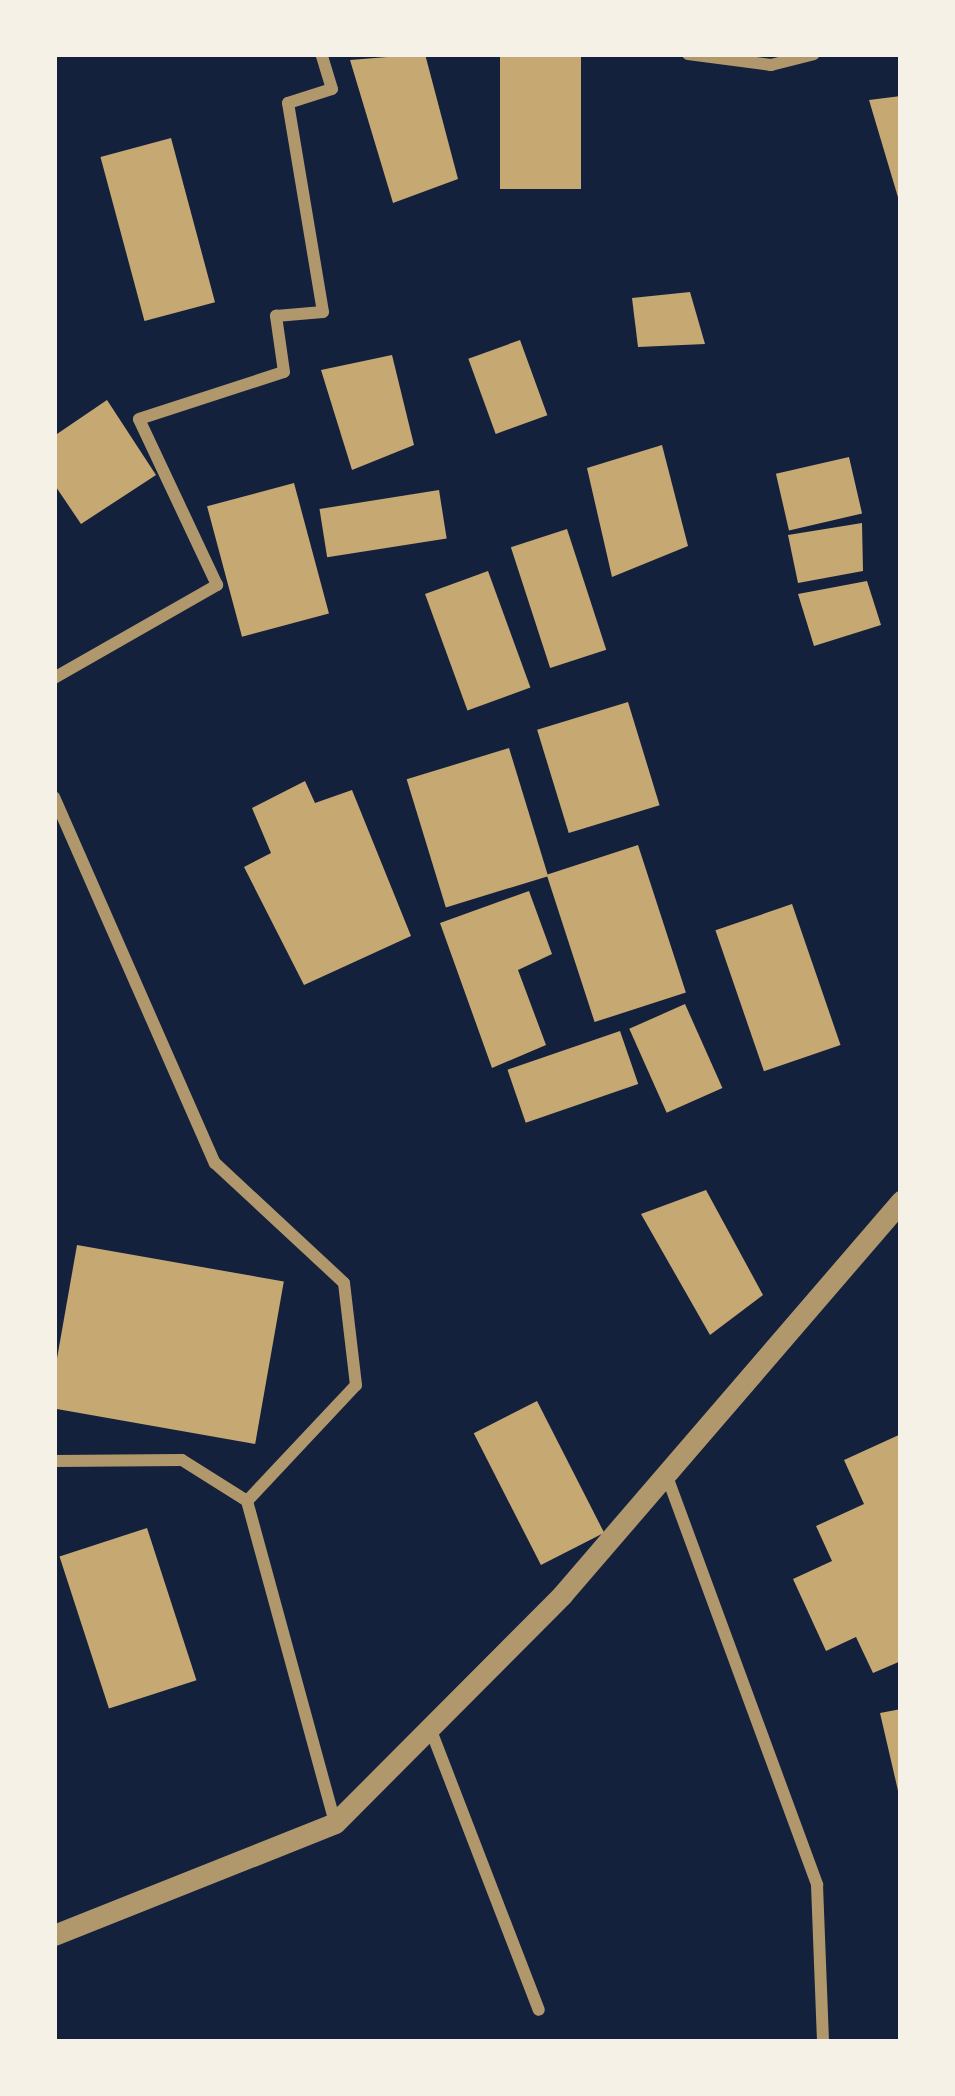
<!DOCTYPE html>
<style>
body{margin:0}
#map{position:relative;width:955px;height:2096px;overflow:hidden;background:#14213d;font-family:"PT Sans",sans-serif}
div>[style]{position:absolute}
.building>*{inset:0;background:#c6a872;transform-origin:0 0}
.minor>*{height:12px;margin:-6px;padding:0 6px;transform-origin:6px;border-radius:6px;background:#b1986c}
.tertiary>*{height:21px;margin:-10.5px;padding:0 10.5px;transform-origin:10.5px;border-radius:10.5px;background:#b1986c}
span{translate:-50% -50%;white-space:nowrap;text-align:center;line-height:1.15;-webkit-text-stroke:9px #f6f1e7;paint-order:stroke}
.frame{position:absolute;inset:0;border:57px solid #f6f1e7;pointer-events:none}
</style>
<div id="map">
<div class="building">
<i style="clip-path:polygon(425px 54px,458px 179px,393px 203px,350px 60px)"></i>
<i style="left:500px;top:54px;width:81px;height:135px"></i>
<i style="clip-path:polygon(901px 96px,901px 204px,900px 204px,869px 100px)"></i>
<i style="left:171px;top:138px;width:170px;height:73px;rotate:75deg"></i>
<i style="clip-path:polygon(690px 292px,705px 344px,638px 347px,632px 298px)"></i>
<i style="left:520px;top:340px;width:80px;height:55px;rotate:70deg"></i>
<i style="clip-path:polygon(392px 355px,414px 445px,352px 470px,321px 370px)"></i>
<i style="clip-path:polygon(107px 400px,156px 475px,81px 524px,54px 484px,54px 436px)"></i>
<i style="clip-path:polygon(662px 445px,688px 546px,612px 577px,587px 468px)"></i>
<i style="left:849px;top:457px;width:58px;height:75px;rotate:77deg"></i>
<i style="left:294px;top:483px;width:135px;height:90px;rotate:75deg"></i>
<i style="left:439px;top:490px;width:49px;height:121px;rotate:81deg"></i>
<i style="clip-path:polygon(862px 523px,863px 571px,798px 583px,788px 535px)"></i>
<i style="left:567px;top:529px;width:127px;height:59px;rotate:72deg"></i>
<i style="left:488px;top:571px;width:124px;height:67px;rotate:70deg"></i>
<i style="clip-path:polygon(867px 581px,881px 625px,814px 646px,798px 594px)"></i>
<i style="left:628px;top:702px;width:108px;height:95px;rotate:73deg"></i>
<i style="left:509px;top:748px;width:134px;height:107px;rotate:73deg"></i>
<i style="clip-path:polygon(305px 781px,315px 803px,352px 790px,411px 936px,304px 985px,244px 867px,271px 853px,252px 808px)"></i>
<i style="left:638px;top:845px;width:155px;height:96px;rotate:72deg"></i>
<i style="clip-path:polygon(529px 891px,552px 954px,518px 970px,546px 1045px,492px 1068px,440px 923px)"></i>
<i style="left:792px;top:904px;width:149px;height:81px;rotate:71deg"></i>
<i style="left:685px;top:1004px;width:92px;height:61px;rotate:66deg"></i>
<i style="left:620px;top:1031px;width:56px;height:119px;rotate:71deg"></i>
<i style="clip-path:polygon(706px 1190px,763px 1295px,710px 1335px,641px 1214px)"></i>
<i style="left:77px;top:1245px;width:210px;height:165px;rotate:10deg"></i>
<i style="left:537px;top:1401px;width:148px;height:71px;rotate:63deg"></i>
<i style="clip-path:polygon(901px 1434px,901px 1661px,873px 1673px,856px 1637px,826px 1651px,793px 1579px,832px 1561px,816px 1526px,864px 1504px,844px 1460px)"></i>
<i style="left:147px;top:1528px;width:160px;height:92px;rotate:72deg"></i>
<i style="clip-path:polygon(901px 1709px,901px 1795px,899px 1795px,880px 1713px)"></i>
</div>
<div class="minor">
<i style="left:688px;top:54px;width:84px;rotate:7.5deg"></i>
<i style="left:771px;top:65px;width:44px;rotate:-14.3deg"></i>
<i style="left:54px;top:678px;width:188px;rotate:-29.7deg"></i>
<i style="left:217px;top:585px;width:183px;rotate:-115.2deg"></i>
<i style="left:139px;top:419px;width:152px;rotate:-18deg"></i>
<i style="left:284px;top:372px;width:57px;rotate:-98.1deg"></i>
<i style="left:276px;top:316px;width:47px;rotate:-4.9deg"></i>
<i style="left:323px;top:312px;width:212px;rotate:-99.5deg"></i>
<i style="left:288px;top:103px;width:46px;rotate:-17.7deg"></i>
<i style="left:332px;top:89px;width:37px;rotate:-107deg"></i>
<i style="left:54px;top:797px;width:400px;rotate:66.3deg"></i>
<i style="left:215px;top:1163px;width:176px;rotate:42.9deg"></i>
<i style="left:344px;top:1283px;width:103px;rotate:83.3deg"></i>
<i style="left:356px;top:1385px;width:159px;rotate:133.2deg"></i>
<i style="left:54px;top:1461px;width:128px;rotate:-0.4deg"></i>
<i style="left:182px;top:1460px;width:77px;rotate:32.2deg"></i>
<i style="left:665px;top:1471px;width:441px;rotate:69.8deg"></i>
<i style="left:817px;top:1885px;width:157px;rotate:87.8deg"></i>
<i style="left:247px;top:1501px;width:334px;rotate:74.7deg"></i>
<i style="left:430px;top:1728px;width:302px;rotate:68.9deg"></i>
</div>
<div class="tertiary">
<i style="left:54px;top:1935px;width:302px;rotate:-21.7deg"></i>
<i style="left:335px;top:1823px;width:322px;rotate:-45.1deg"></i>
<i style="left:562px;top:1595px;width:520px;rotate:-49.29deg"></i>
</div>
<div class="frame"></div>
</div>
